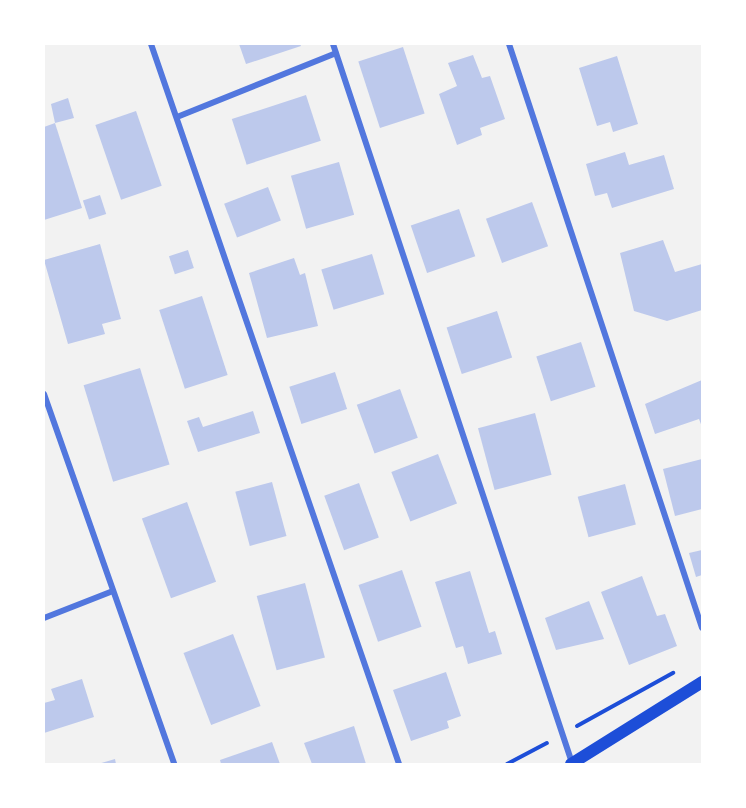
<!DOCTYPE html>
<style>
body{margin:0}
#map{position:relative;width:746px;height:808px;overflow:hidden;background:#f2f2f2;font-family:"Source Sans 3",sans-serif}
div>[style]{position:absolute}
.building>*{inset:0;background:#bdc9ec;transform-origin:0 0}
.path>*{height:4px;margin:-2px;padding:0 2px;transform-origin:2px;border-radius:2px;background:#1d4ed8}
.minor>*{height:6px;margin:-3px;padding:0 3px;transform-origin:3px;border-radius:3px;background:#5277de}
.secondary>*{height:12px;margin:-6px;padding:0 6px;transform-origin:6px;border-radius:6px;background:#1d4ed8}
span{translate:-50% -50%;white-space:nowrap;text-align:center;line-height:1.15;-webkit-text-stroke:6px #fff;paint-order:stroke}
.frame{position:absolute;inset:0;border:45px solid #fff;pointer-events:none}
</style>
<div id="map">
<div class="building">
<i style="clip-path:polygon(239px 44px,300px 44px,301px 46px,246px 64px)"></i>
<i style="left:403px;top:47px;width:70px;height:47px;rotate:72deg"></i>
<i style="clip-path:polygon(473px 55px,482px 78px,490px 76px,505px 119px,480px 128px,482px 135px,457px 145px,439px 94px,457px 86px,448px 63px)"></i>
<i style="clip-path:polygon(617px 56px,638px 124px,613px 132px,610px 122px,597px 126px,579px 68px)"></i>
<i style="left:306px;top:95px;width:48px;height:78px;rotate:72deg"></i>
<i style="clip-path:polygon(68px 98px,74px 118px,55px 123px,51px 104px)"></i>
<i style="left:136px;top:111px;width:79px;height:43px;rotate:71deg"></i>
<i style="clip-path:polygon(55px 123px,82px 208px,44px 220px,44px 127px)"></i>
<i style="clip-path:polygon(625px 152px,629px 165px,664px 155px,674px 189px,612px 208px,607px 193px,595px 196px,586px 164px)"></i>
<i style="left:339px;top:162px;width:55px;height:50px;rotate:74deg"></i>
<i style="left:268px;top:187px;width:36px;height:47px;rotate:69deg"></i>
<i style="left:100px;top:195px;width:20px;height:18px;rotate:72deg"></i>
<i style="left:532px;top:202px;width:47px;height:49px;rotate:70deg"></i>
<i style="left:459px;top:209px;width:50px;height:51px;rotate:71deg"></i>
<i style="clip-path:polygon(663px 240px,675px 272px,702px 264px,702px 310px,667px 321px,634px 311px,620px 253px)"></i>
<i style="clip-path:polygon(100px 244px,121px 319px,102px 324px,105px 334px,68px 344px,44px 260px)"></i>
<i style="left:188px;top:250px;width:19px;height:20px;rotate:72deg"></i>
<i style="left:372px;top:254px;width:42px;height:53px;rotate:73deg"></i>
<i style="clip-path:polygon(294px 258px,300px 275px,305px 273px,318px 326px,267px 338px,249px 273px)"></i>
<i style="left:202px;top:296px;width:83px;height:45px;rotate:72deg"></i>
<i style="left:497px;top:311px;width:49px;height:53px;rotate:72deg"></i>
<i style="left:581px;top:342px;width:47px;height:47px;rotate:72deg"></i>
<i style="left:140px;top:368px;width:101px;height:59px;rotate:73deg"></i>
<i style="left:335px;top:372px;width:39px;height:48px;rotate:72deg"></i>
<i style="clip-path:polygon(702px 380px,702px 427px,699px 419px,655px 434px,645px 404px)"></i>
<i style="left:400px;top:389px;width:52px;height:46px;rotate:70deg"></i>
<i style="clip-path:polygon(253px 411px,260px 433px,198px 452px,187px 421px,199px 417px,203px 427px)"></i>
<i style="left:535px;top:413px;width:64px;height:59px;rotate:75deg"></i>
<i style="left:438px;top:454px;width:53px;height:50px;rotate:69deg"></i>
<i style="clip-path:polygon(702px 459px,702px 509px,675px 516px,663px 469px)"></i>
<i style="left:272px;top:482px;width:56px;height:38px;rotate:75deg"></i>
<i style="left:359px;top:483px;width:58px;height:37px;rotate:70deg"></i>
<i style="left:625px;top:484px;width:42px;height:49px;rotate:75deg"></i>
<i style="left:187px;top:502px;width:85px;height:48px;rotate:70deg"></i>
<i style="clip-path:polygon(702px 550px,702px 575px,696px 577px,689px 553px)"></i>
<i style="left:402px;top:570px;width:60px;height:46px;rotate:71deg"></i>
<i style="clip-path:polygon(470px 571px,489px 633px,495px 631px,502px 654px,468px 664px,463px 646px,456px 648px,435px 582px)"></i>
<i style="clip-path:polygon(642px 576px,657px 616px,665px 614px,677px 646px,629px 665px,601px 592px)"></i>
<i style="left:305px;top:583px;width:77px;height:50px;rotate:75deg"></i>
<i style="clip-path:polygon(589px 601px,604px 639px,556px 650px,545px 618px)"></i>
<i style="left:233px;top:634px;width:77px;height:53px;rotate:69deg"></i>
<i style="clip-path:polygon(446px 672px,461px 716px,447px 721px,449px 728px,411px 741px,393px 690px)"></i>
<i style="clip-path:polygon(82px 679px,94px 717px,44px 733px,44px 703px,55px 700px,51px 689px)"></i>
<i style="clip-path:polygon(354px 726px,366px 764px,312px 764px,304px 743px)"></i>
<i style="clip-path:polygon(272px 742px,280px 764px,221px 764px,220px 760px)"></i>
<i style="clip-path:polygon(115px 759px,116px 764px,98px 764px)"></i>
</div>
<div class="path">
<i style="left:577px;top:726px;width:110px;rotate:-28.9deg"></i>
<i style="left:507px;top:764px;width:45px;rotate:-27.7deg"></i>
</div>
<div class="minor">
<i style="left:151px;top:44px;width:762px;rotate:70.99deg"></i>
<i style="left:333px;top:44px;width:758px;rotate:71.61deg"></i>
<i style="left:509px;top:44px;width:615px;rotate:71.71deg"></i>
<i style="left:177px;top:117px;width:171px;rotate:-21.9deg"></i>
<i style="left:44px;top:394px;width:392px;rotate:70.6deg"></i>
<i style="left:44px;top:618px;width:74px;rotate:-21.4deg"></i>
</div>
<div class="secondary">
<i style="left:571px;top:764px;width:155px;rotate:-32deg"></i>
</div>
<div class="frame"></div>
</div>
